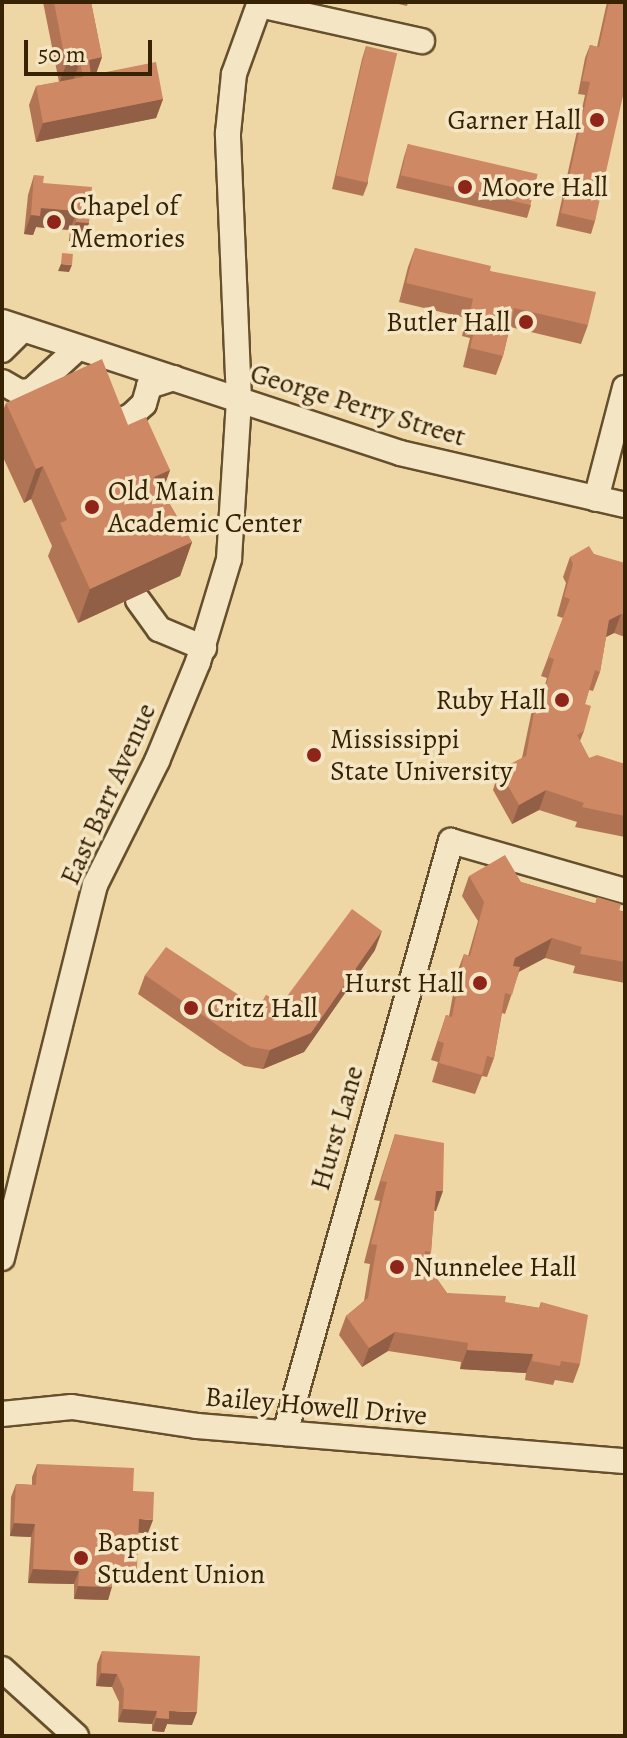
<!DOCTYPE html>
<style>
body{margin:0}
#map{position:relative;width:627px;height:1738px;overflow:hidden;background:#eed7a5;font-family:Alegreya,serif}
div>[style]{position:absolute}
.roads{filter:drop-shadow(2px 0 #664f2c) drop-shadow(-2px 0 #664f2c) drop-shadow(0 2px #664f2c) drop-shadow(0 -2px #664f2c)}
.minor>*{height:24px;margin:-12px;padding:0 12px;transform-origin:12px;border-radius:12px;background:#f4e5c4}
.wall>*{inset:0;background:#b17555}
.shaded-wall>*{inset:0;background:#905f45}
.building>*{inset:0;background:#ce8863;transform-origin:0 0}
.dots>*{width:22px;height:22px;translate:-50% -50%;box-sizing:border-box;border:4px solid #f4e5c4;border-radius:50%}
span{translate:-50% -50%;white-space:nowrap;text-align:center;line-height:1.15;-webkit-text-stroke:7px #f4e5c4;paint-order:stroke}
.poi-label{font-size:28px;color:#382204}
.right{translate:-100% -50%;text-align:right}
.left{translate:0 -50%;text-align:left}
.street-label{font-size:28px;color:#382204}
.frame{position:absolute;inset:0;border:4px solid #382204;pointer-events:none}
.scale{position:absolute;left:24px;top:40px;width:128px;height:36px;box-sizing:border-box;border:4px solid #382204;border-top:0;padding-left:10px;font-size:24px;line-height:28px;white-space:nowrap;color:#382204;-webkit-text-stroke:6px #f4e5c4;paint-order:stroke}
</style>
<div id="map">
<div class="roads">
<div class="minor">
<i style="left:259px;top:5px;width:167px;rotate:12.5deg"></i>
<i style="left:2px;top:322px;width:419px;rotate:18.2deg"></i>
<i style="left:400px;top:453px;width:231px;rotate:13deg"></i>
<i style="left:2px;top:350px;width:27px;rotate:-45deg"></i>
<i style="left:2px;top:382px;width:20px;rotate:30deg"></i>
<i style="left:19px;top:392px;width:12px;rotate:-5deg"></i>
<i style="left:31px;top:391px;width:64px;rotate:-42.5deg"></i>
<i style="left:103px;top:430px;width:33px;rotate:-27deg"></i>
<i style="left:132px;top:415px;width:16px;rotate:-43deg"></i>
<i style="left:144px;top:404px;width:19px;rotate:-74deg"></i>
<i style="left:149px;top:386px;width:26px;rotate:-18deg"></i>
<i style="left:596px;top:499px;width:115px;rotate:-75.4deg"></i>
<i style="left:138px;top:600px;width:36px;rotate:54deg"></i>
<i style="left:159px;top:629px;width:49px;rotate:22.9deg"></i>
<i style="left:2px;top:1258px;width:384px;rotate:-76deg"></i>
<i style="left:95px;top:885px;width:139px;rotate:-63.4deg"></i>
<i style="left:157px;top:761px;width:107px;rotate:-67.5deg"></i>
<i style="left:198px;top:662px;width:108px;rotate:-73.2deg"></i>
<i style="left:229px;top:559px;width:159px;rotate:-86.4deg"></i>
<i style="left:239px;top:400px;width:267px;rotate:-92.4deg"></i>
<i style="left:228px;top:133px;width:59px;rotate:-84.2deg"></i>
<i style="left:234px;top:74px;width:77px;rotate:-70.1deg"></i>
<i style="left:2px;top:1414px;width:70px;rotate:-5.7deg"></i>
<i style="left:72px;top:1407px;width:126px;rotate:8.6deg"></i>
<i style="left:197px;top:1426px;width:429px;rotate:4.7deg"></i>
<i style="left:285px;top:1433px;width:615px;rotate:-74.34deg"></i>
<i style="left:451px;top:841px;width:181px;rotate:16deg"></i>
<i style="left:2px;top:1669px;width:100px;rotate:42.2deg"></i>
</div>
</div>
<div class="wall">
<i style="clip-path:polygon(43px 2px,91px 2px,102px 57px,96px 74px,163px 99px,156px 118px,36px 142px,29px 105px,36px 86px,59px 82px)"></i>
<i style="clip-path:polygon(390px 2px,408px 2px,407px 6px)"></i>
<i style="clip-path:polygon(607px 2px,625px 2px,595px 221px,591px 234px,556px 226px,585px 95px,578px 94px,585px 58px,590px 45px,597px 47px)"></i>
<i style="clip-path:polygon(366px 46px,368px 183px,363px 196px,332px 189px,362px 59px)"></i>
<i style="clip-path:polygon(408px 144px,531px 205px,527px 218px,396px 188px,404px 157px)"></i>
<i style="clip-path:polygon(34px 175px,89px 223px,82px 242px,69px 241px,70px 230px,36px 227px,33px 235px,24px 234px,28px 195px)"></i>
<i style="clip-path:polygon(415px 248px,490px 271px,588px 325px,581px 344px,510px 327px,503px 356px,496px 375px,463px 367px,470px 338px,462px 336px,466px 318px,399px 302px,408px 267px)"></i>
<i style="clip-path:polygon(6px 403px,128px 425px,170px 470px,162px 491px,192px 542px,180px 576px,78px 623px,48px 556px,52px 546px,31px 499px,24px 503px,2px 455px,2px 413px)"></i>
<i style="clip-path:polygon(594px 554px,625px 569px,625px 637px,614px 633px,606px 637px,600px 672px,593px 691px,589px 690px,585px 704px,584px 731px,580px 741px,589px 758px,625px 764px,625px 837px,575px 827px,577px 822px,539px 810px,512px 824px,493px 790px,499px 770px,522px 758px,532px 710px,538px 691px,543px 692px,547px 678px,541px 676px,563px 618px,557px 616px,566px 583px,563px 577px,570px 557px)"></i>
<i style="clip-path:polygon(469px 876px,521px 882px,625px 912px,625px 983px,573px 973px,575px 966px,545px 958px,519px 972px,505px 1014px,502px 1013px,494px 1058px,487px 1077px,482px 1076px,475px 1094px,432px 1082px,438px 1062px,431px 1060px,446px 1015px,449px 1016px,457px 973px,464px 954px,468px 956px,478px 921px,462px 896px)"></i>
<i style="clip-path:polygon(375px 950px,304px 1052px,263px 1069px,244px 1066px,220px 1051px,138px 994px,145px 975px,259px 1008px,266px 995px,278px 1008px)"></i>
<i style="clip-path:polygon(395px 1134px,436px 1211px,434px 1210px,431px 1252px,426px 1264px,447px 1293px,539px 1308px,541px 1302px,580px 1364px,573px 1383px,555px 1380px,553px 1385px,525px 1380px,526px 1373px,460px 1369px,461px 1362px,388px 1351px,362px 1367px,339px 1335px,346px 1316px,364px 1301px,370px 1264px,364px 1263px,380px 1201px,374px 1200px)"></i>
<i style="clip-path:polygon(37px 1464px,133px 1491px,148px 1533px,138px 1533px,132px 1581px,113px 1580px,108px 1600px,74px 1599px,74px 1584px,28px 1583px,31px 1537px,10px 1536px,11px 1497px,16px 1484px,32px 1485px,32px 1477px)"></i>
<i style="clip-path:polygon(102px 1651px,192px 1725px,167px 1724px,164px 1732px,152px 1731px,152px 1724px,118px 1722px,119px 1702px,112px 1687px,96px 1686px,97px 1664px)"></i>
</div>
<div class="shaded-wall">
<i style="clip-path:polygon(102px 57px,95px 76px,82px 79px,89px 60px)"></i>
<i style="clip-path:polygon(80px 62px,73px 81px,59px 84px,66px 65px)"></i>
<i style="clip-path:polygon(163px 99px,156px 118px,36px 142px,43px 123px)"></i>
<i style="clip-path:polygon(41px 208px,77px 211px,70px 230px,36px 227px,33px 235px,24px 234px,31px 215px)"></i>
<i style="clip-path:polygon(76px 222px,89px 223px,82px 242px,69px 241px)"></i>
<i style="clip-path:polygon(61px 264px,72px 265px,69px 272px,58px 271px)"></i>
<i style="clip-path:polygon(43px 466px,31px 499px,24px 503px,36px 469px)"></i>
<i style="clip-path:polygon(170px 470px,158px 504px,154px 477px)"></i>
<i style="clip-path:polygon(192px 542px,180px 576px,78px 623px,90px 589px)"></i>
<i style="clip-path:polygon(621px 614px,614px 633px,602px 639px,609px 620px)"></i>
<i style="clip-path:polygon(546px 790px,539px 810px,512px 824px,519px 805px)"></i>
<i style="clip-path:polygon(382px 931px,375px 950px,304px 1052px,263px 1069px,270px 1050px)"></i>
<i style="clip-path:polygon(552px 938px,545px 958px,508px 977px,515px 958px)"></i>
<i style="clip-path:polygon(436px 1191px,443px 1191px,436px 1211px,429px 1210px)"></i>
<i style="clip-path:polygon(395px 1332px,388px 1351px,362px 1367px,369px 1348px)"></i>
<i style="clip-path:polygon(467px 1350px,533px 1354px,526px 1373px,460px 1369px)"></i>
<i style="clip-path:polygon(139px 1519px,153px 1520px,148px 1533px,134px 1532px)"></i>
<i style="clip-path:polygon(14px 1523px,35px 1524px,31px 1537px,10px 1536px)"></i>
<i style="clip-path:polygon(113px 1567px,137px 1568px,132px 1581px,108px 1580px)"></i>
<i style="clip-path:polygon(33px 1569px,79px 1571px,74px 1584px,28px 1583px)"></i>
<i style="clip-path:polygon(78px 1586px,112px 1587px,108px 1600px,74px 1599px)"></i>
<i style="clip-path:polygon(101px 1673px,117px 1674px,112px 1687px,96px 1686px)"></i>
<i style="clip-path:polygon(123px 1709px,157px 1711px,152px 1724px,118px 1722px)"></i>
<i style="clip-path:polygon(169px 1711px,197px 1712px,192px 1725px,167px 1724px,164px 1732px,152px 1731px,156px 1718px)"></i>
</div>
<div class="building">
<i style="clip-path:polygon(54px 2px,91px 2px,102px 57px,89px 60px,91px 75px,156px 62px,163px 99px,43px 123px,36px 86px,83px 77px,80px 62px,66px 65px)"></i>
<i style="clip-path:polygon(609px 2px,625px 2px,625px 87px,595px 221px,561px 213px,590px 82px,582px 81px,590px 45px,599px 47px)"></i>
<i style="left:366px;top:46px;width:32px;height:133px;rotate:13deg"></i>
<i style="left:408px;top:144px;width:133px;height:32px;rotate:13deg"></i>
<i style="clip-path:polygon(34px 175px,44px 176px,43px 183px,92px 187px,89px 223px,76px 222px,77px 211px,41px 208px,40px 216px,31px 215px)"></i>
<i style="clip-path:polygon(415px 248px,491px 266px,490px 271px,596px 292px,588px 325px,514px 308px,503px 356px,470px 348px,477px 319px,469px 317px,473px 299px,406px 283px)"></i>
<i style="left:62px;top:253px;width:11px;height:11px;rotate:5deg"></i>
<i style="clip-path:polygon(102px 359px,128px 425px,146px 417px,170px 470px,154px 477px,192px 542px,90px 589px,60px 523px,67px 520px,43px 466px,36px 469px,6px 403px)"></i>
<i style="clip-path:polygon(589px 546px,594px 554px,625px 563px,624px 569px,625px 569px,625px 615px,621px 614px,609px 620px,600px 672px,595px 670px,585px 704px,591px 706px,584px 731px,577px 735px,589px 758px,597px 755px,625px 764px,625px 816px,582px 807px,584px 803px,546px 790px,519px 805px,499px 770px,526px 756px,538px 691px,544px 692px,554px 659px,548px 657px,570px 599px,564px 597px,573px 564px,570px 557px)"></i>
<i style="clip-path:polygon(505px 855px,521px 882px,595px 904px,597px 897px,621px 904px,619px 911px,625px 912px,625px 962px,580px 954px,582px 947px,552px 938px,515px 958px,513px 966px,520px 967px,512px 995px,505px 993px,494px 1058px,487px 1056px,482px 1075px,439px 1063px,444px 1043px,438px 1041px,446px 1015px,452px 1017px,464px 954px,470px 956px,484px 902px,469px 876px)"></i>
<i style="clip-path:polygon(352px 909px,382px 931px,311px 1033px,270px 1050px,251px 1047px,227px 1032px,145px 975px,166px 947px,260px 1009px,276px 1011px)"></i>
<i style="clip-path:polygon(266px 995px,281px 1001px,276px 1011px,263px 1009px,259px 1007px)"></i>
<i style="clip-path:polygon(395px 1134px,444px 1143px,443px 1191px,436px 1191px,431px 1252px,425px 1251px,424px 1260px,447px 1293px,506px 1296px,505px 1302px,540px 1308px,541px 1302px,588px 1315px,580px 1364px,561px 1361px,560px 1366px,532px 1361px,533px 1354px,467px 1350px,468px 1343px,395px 1332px,369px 1348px,346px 1316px,368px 1298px,377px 1245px,371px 1244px,387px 1182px,381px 1181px)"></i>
<i style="clip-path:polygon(37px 1464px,134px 1468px,133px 1491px,154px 1492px,153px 1520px,139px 1519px,137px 1568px,113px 1567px,112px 1587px,78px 1586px,79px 1571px,33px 1569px,35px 1524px,14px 1523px,16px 1484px,36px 1485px)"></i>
<i style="clip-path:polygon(102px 1651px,200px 1656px,197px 1712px,169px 1711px,169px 1719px,156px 1718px,157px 1711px,123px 1709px,124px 1689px,117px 1674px,101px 1673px)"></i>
</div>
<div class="dots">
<i style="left:597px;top:120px;background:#8f2418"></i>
<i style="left:465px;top:187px;background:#8f2418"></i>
<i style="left:54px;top:222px;background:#8f2418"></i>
<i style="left:526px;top:322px;background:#8f2418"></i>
<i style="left:92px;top:507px;background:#8f2418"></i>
<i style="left:562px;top:700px;background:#8f2418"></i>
<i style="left:314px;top:755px;background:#8f2418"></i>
<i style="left:480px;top:983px;background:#8f2418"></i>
<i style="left:191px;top:1008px;background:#8f2418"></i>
<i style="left:397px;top:1267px;background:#8f2418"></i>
<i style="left:81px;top:1558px;background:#8f2418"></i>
</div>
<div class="poi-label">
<span class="right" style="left:581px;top:120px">Garner Hall</span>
<span class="left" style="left:481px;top:187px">Moore Hall</span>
<span class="left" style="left:70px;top:222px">Chapel of<br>Memories</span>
<span class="right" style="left:510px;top:322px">Butler Hall</span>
<span class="left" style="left:108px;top:507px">Old Main<br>Academic Center</span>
<span class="right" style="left:546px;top:700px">Ruby Hall</span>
<span class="left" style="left:330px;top:755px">Mississippi<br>State University</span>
<span class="right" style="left:464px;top:983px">Hurst Hall</span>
<span class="left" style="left:207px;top:1008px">Critz Hall</span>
<span class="left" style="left:413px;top:1267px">Nunnelee Hall</span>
<span class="left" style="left:97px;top:1558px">Baptist<br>Student Union</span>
</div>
<div class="street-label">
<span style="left:358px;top:405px;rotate:17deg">George Perry Street</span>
<span style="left:108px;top:794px;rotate:-66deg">East Barr Avenue</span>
<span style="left:337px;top:1128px;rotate:-74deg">Hurst Lane</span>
<span style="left:316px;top:1406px;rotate:5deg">Bailey Howell Drive</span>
</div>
<div class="frame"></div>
<div class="scale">50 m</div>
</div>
